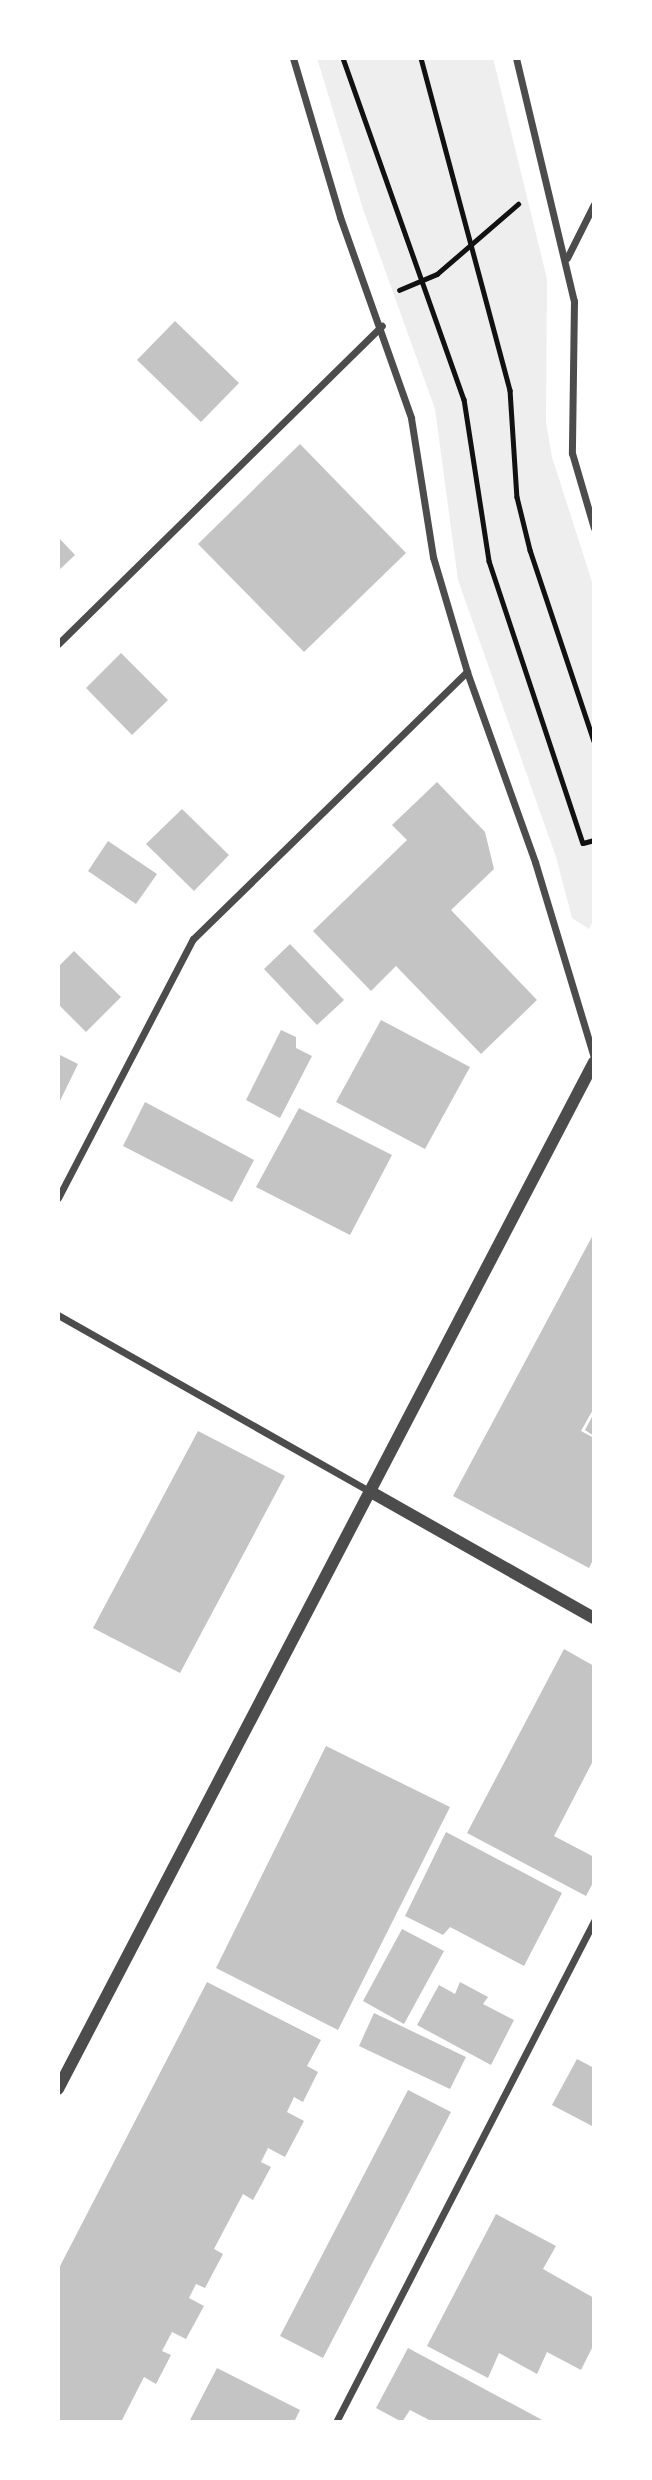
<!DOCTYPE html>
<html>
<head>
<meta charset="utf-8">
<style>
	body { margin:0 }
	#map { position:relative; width:652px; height:2480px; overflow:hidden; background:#fff; font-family:Cabin,sans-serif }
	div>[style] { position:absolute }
	.green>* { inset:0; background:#eee }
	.building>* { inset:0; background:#c4c4c4 }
	.path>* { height:4.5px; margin:-2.25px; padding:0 2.25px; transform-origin:2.25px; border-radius:2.25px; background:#111 }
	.minor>* { height:7px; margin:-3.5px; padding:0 3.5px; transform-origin:3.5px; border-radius:3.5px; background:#4c4c4c }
	.tertiary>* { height:12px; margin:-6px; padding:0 6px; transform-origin:6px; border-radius:6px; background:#4c4c4c }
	span { translate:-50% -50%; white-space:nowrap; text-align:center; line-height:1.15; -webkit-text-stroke:7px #fff; paint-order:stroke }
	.frame { position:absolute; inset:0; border:60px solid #fff; pointer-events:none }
</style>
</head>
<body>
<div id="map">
	<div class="green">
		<div style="clip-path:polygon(317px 58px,493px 58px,547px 279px,546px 423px,552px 457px,594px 588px,594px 919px,589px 929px,572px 918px,556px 857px,458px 580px,435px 409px,363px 209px)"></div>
	</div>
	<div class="building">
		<div style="clip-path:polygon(175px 321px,239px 383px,201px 422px,137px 360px)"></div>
		<div style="clip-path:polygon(300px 444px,406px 553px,304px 652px,198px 544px)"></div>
		<div style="clip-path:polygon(58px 537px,75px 555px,58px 571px)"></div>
		<div style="clip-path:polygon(121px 653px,168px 700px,132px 735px,86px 688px)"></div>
		<div style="clip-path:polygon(437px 782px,485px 832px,494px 869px,451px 910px,537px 1000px,481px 1054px,396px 966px,371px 991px,313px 931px,407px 840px,392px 825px)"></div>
		<div style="clip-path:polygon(182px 809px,229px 855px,194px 891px,146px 844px)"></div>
		<div style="clip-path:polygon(108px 841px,157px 874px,136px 904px,88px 871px)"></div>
		<div style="clip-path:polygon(290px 944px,344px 1000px,317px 1025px,264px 969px)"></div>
		<div style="clip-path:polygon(74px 951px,121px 997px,86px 1032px,58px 1004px,58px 967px)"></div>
		<div style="clip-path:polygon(381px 1020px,470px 1067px,425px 1149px,336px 1102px)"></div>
		<div style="clip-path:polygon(281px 1030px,296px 1037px,296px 1048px,312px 1056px,280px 1118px,246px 1100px)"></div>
		<div style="clip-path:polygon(58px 1054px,78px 1064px,58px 1105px)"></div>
		<div style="clip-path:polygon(145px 1102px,254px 1160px,232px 1202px,123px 1146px)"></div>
		<div style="clip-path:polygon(299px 1108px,392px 1155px,350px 1235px,256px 1187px)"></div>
		<div style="clip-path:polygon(594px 1233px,594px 1408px,581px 1431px,594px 1438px,594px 1558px,589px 1568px,453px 1496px)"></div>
		<div style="clip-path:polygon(594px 1413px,594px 1436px,585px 1430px)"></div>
		<div style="clip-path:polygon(198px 1431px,285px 1476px,180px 1673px,93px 1628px)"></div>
		<div style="clip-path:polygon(564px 1649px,594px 1666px,594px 1759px,554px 1836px,594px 1857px,594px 1881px,586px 1896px,467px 1833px)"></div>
		<div style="clip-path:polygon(326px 1746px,450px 1807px,338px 2030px,216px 1968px)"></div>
		<div style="clip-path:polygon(446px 1832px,562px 1893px,524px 1966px,450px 1927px,443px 1935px,405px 1916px)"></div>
		<div style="clip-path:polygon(402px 1929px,444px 1951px,404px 2024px,363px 2001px)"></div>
		<div style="clip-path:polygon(207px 1982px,321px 2040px,307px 2066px,318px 2072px,303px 2102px,294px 2097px,287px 2112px,304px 2121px,285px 2157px,268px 2148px,261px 2162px,271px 2167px,253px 2200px,243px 2194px,214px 2249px,223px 2254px,205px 2288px,196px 2284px,189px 2298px,204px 2306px,186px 2339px,172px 2332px,162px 2351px,171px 2355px,156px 2384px,144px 2377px,121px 2422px,58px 2422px,58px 2270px)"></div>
		<div style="clip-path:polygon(460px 1982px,488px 1997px,483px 2004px,514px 2020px,491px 2065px,417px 2025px,439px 1985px,455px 1994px)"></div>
		<div style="clip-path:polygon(374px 2013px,466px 2057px,450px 2089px,359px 2046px)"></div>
		<div style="clip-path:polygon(577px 2059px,594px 2068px,594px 2127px,552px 2105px)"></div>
		<div style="clip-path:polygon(408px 2090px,451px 2112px,323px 2358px,280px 2336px)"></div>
		<div style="clip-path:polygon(496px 2214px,556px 2246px,543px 2269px,594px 2298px,594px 2344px,581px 2370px,547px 2352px,537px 2374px,499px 2353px,488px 2378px,427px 2346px)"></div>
		<div style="clip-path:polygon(408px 2348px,546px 2422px,433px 2422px,410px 2410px,402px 2422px,376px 2408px)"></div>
		<div style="clip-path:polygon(217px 2368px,300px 2410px,294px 2422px,189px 2422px)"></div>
	</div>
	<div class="path">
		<div style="left:343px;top:58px;width:362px;rotate:70.5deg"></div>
		<div style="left:464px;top:399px;width:164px;rotate:81.2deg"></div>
		<div style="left:489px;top:561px;width:297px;rotate:71.6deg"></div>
		<div style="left:583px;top:843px;width:11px;rotate:-15deg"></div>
		<div style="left:421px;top:58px;width:344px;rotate:75deg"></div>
		<div style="left:510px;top:390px;width:107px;rotate:86.3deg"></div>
		<div style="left:517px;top:497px;width:55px;rotate:76.2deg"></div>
		<div style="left:530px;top:550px;width:201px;rotate:71.5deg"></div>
		<div style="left:399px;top:290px;width:41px;rotate:-22.8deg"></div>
		<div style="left:437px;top:274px;width:107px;rotate:-40.8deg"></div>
	</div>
	<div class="minor">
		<div style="left:293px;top:58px;width:166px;rotate:73.5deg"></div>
		<div style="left:340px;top:217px;width:213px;rotate:70.5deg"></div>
		<div style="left:411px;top:418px;width:141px;rotate:81deg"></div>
		<div style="left:433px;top:557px;width:120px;rotate:73.5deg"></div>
		<div style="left:467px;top:672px;width:202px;rotate:70.3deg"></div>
		<div style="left:535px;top:862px;width:205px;rotate:73.2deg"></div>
		<div style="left:516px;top:58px;width:250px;rotate:76.6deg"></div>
		<div style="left:574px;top:301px;width:152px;rotate:90.8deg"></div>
		<div style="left:572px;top:453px;width:78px;rotate:73.7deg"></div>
		<div style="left:567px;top:258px;width:60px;rotate:-63.4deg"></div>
		<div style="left:58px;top:644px;width:454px;rotate:-44.5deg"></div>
		<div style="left:58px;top:1198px;width:292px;rotate:-62.5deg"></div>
		<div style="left:193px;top:939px;width:383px;rotate:-44.3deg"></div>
		<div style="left:58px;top:1315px;width:360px;rotate:29.5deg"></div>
		<div style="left:336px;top:2422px;width:564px;rotate:-62.75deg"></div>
	</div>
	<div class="tertiary">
		<div style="left:371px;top:1492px;width:256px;rotate:29.5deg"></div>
		<div style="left:58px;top:2089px;width:1158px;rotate:-62.44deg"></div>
	</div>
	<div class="frame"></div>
</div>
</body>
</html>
